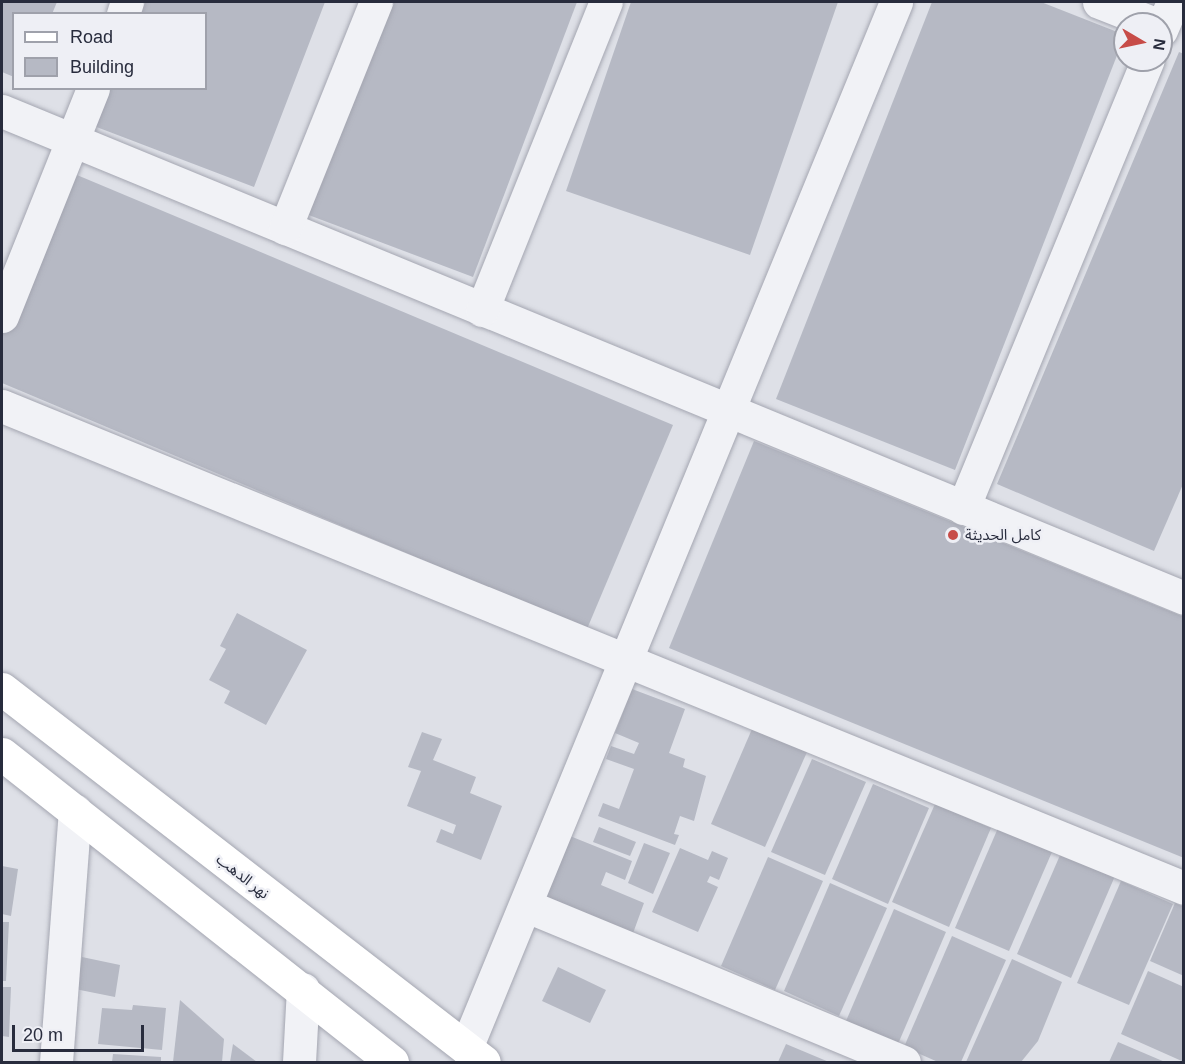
<!DOCTYPE html>
<html>
<head>
<meta charset="utf-8">
<style>
	body { margin:0 }
	#map { position:relative; width:1185px; height:1064px; overflow:hidden; background:#dee0e7; font-family:Helvetica,"Noto Sans Arabic",sans-serif }
	div>[style] { position:absolute }
	.building>* { inset:0; background:#b6b9c4 }
	.roads { filter:drop-shadow(0 0 2px #a4a6b1) drop-shadow(0 0 2px #a4a6b1) }
	.street>* { height:33px; margin:-16.5px; padding:0 16.5px; transform-origin:16.5px; border-radius:16.5px; background:#f1f2f6 }
	.secondary>* { height:33px; margin:-16.5px; padding:0 16.5px; transform-origin:16.5px; border-radius:16.5px; background:#fff }
	.dots>* { width:16px; height:16px; translate:-50% -50%; box-sizing:border-box; border:3px solid #eeeff5; border-radius:50% }
	span { translate:-50% -50%; white-space:nowrap; text-align:center; line-height:1.15; -webkit-text-stroke:5px #eeeff5; paint-order:stroke }
	.poi-label { font-size:15px; color:#282c3d }
	.left { translate:0 -50%; text-align:left }
	.street-label { font-size:15px; color:#282c3d }
	.frame { position:absolute; inset:0; border:3px solid #282c3d; pointer-events:none }
	.legend { position:absolute; left:12px; top:12px; width:195px; height:78px; box-sizing:border-box; background:#eeeff5; border:2px solid #9fa1ab; margin:0; padding:8px 10px; list-style:none; font-size:18px; color:#282c3d }
	.legend li { display:flex; align-items:center; gap:12px; height:30px }
	.legend b { width:30px; border:2px solid #9fa1ab }
	.north { position:absolute; left:1113px; top:12px; width:60px; height:60px; box-sizing:border-box; background:#eeeff5; border:2px solid #9fa1ab; border-radius:50%; rotate:99deg; font-size:16px; font-weight:700; line-height:24px; text-align:center; color:#282c3d }
	.north::after { content:''; display:block; margin:auto; width:21px; height:27px; background:#c74c48; clip-path:polygon(50% 0,100% 100%,50% 72%,0 100%) }
	.scale { position:absolute; left:12px; top:1025px; width:132px; height:27px; box-sizing:border-box; border:3px solid #282c3d; border-top:0; padding-left:8px; font-size:18px; line-height:21px; white-space:nowrap; color:#282c3d; -webkit-text-stroke:4px #eeeff5; paint-order:stroke }
</style>
</head>
<body>
<div id="map">
	<div class="building">
		<div style="clip-path:polygon(2px 2px,57px 2px,52px 14px,14px 14px,14px 77px,2px 72px)"></div>
		<div style="clip-path:polygon(133px 2px,325px 2px,254px 187px,86px 123px,99px 88px,206px 88px,206px 14px,128px 14px)"></div>
		<div style="clip-path:polygon(387px 2px,577px 2px,473px 277px,306px 214px)"></div>
		<div style="clip-path:polygon(631px 2px,838px 2px,750px 255px,566px 191px)"></div>
		<div style="clip-path:polygon(932px 2px,1041px 2px,1125px 35px,955px 470px,776px 399px)"></div>
		<div style="clip-path:polygon(1179px 52px,1184px 54px,1184px 482px,1154px 551px,997px 484px)"></div>
		<div style="clip-path:polygon(65px 170px,673px 425px,587px 629px,2px 383px,2px 321px)"></div>
		<div style="clip-path:polygon(754px 441px,1184px 617px,1184px 858px,669px 648px)"></div>
		<div style="clip-path:polygon(237px 613px,307px 650px,266px 725px,224px 703px,230px 691px,209px 680px,226px 649px,220px 646px)"></div>
		<div style="clip-path:polygon(632px 689px,685px 709px,669px 753px,685px 759px,683px 767px,706px 776px,694px 821px,680px 816px,674px 834px,679px 835px,675px 845px,598px 816px,603px 803px,619px 809px,634px 769px,606px 759px,611px 746px,634px 754px,639px 743px,615px 733px)"></div>
		<div style="clip-path:polygon(752px 729px,807px 752px,765px 847px,711px 824px)"></div>
		<div style="clip-path:polygon(422px 732px,442px 739px,433px 760px,476px 777px,470px 793px,502px 806px,481px 860px,436px 842px,441px 829px,453px 834px,456px 825px,407px 806px,421px 771px,408px 767px)"></div>
		<div style="clip-path:polygon(812px 759px,866px 782px,825px 875px,771px 852px)"></div>
		<div style="clip-path:polygon(873px 784px,929px 808px,888px 904px,832px 879px)"></div>
		<div style="clip-path:polygon(935px 804px,991px 828px,949px 927px,892px 902px)"></div>
		<div style="clip-path:polygon(599px 827px,636px 842px,630px 856px,593px 842px)"></div>
		<div style="clip-path:polygon(998px 828px,1052px 852px,1009px 951px,955px 928px)"></div>
		<div style="clip-path:polygon(570px 836px,632px 861px,625px 880px,606px 872px,601px 885px,644px 903px,632px 936px,544px 901px)"></div>
		<div style="clip-path:polygon(644px 843px,670px 853px,653px 894px,628px 883px)"></div>
		<div style="clip-path:polygon(680px 848px,708px 860px,712px 851px,728px 858px,719px 880px,710px 876px,707px 882px,718px 887px,698px 932px,652px 912px)"></div>
		<div style="clip-path:polygon(1061px 853px,1115px 876px,1071px 978px,1017px 954px)"></div>
		<div style="clip-path:polygon(768px 857px,823px 881px,775px 990px,721px 966px)"></div>
		<div style="clip-path:polygon(2px 866px,18px 869px,11px 916px,2px 914px)"></div>
		<div style="clip-path:polygon(1121px 881px,1173px 904px,1129px 1005px,1077px 983px)"></div>
		<div style="clip-path:polygon(830px 883px,887px 908px,839px 1016px,784px 991px)"></div>
		<div style="clip-path:polygon(1175px 903px,1184px 907px,1184px 976px,1150px 961px)"></div>
		<div style="clip-path:polygon(894px 909px,946px 932px,898px 1044px,846px 1021px)"></div>
		<div style="clip-path:polygon(2px 922px,9px 922px,6px 981px,2px 981px)"></div>
		<div style="clip-path:polygon(952px 936px,1006px 960px,961px 1062px,938px 1062px,904px 1047px)"></div>
		<div style="clip-path:polygon(82px 957px,120px 965px,115px 997px,75px 989px)"></div>
		<div style="clip-path:polygon(1012px 959px,1062px 982px,1038px 1041px,1021px 1062px,966px 1062px)"></div>
		<div style="clip-path:polygon(558px 967px,606px 990px,590px 1023px,542px 1001px)"></div>
		<div style="clip-path:polygon(1148px 971px,1184px 987px,1184px 1062px,1121px 1034px)"></div>
		<div style="clip-path:polygon(2px 987px,11px 987px,9px 1037px,2px 1036px)"></div>
		<div style="clip-path:polygon(180px 1000px,224px 1039px,222px 1062px,173px 1062px)"></div>
		<div style="clip-path:polygon(133px 1005px,166px 1008px,162px 1050px,98px 1044px,102px 1008px,132px 1010px)"></div>
		<div style="clip-path:polygon(1118px 1042px,1165px 1062px,1109px 1062px)"></div>
		<div style="clip-path:polygon(233px 1044px,257px 1062px,230px 1062px)"></div>
		<div style="clip-path:polygon(786px 1044px,829px 1062px,778px 1062px)"></div>
		<div style="clip-path:polygon(113px 1054px,161px 1057px,161px 1062px,112px 1062px)"></div>
	</div>
	<div class="roads">
		<div class="street">
			<div style="left:1099px;top:2px;width:60px;rotate:21.4deg"></div>
			<div style="left:123px;top:14px;width:13px;rotate:-72deg"></div>
			<div style="left:1161px;top:30px;width:30px;rotate:-67deg"></div>
			<div style="left:2px;top:111px;width:1278px;rotate:22.39deg"></div>
			<div style="left:285px;top:228px;width:244px;rotate:-68.1deg"></div>
			<div style="left:482px;top:310px;width:332px;rotate:-68.1deg"></div>
			<div style="left:2px;top:316px;width:245px;rotate:-68.2deg"></div>
			<div style="left:2px;top:406px;width:1276px;rotate:22.18deg"></div>
			<div style="left:963px;top:508px;width:485px;rotate:-67.6deg"></div>
			<div style="left:527px;top:906px;width:408px;rotate:22.5deg"></div>
			<div style="left:466px;top:1048px;width:1131px;rotate:-67.65deg"></div>
			<div style="left:56px;top:1062px;width:252px;rotate:-85.7deg"></div>
			<div style="left:299px;top:1062px;width:73px;rotate:-86.9deg"></div>
		</div>
		<div class="secondary">
			<div style="left:2px;top:689px;width:609px;rotate:37.73deg"></div>
			<div style="left:2px;top:754px;width:497px;rotate:38.3deg"></div>
		</div>
	</div>
	<div class="dots">
		<div style="left:953px;top:535px;background:#c74c48"></div>
	</div>
	<div class="poi-label">
		<span class="left" style="left:965px;top:535px">كامل الحديثة</span>
	</div>
	<div class="street-label">
		<span style="left:243px;top:876px;rotate:38deg">نهر الدهب</span>
	</div>
	<div class="frame"></div>
	<ul class="legend">
	<li><b style="height:8px;background:#fff"></b>Road</li>
	<li><b style="height:16px;background:#b6b9c4"></b>Building</li>
	</ul>
	<div class="north">N</div>
	<div class="scale">20 m</div>
</div>
</body>
</html>
